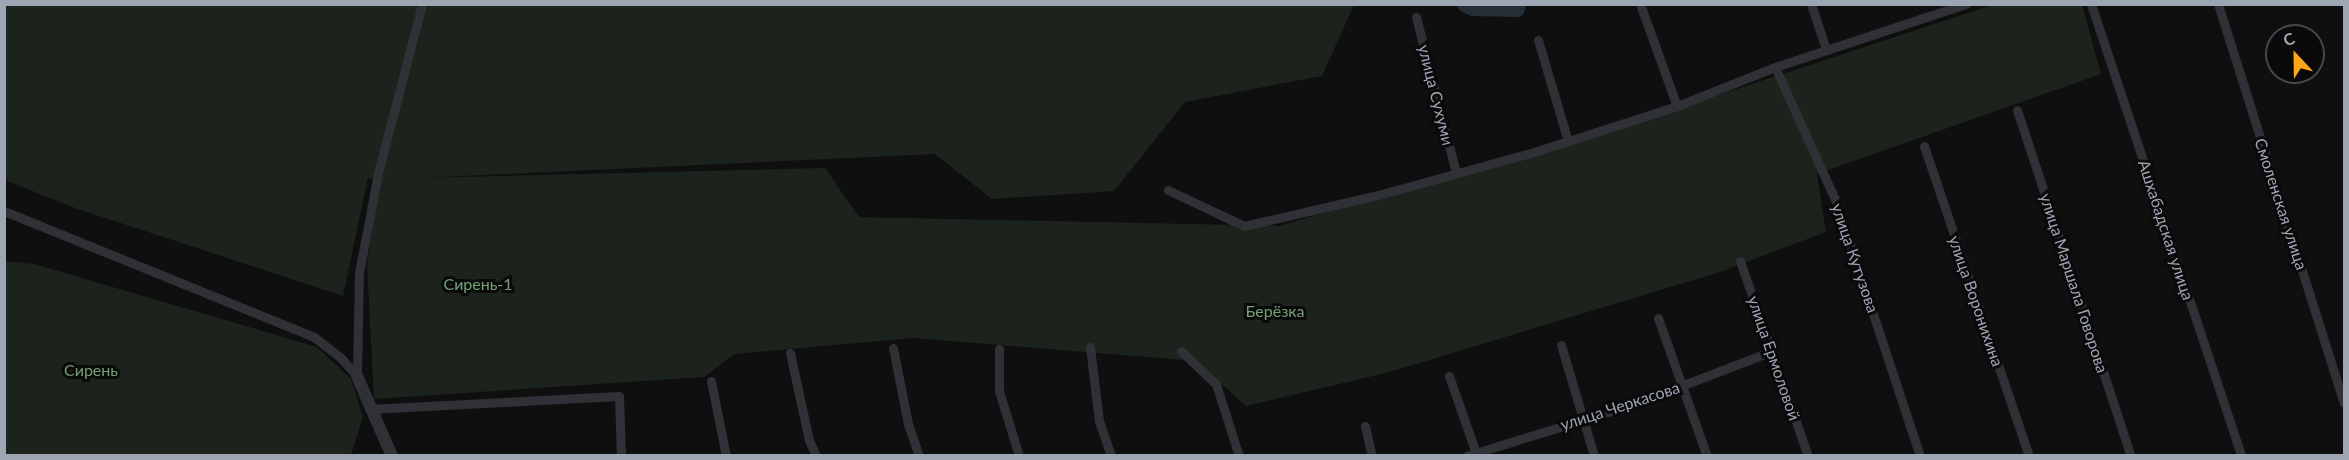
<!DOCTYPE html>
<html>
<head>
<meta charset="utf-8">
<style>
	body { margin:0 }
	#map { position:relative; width:2349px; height:460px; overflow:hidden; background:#0f0f10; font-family:Lato,sans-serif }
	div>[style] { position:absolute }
	.green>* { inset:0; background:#1b231c }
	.river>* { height:16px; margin:-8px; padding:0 8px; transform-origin:8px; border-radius:8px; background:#252e35 }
	.minor>* { height:9px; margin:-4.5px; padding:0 4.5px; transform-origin:4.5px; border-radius:4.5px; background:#2f3136 }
	.tertiary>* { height:12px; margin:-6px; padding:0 6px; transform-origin:6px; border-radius:6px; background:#2f3136 }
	span { translate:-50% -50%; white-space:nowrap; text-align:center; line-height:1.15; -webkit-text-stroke:6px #0a0a0b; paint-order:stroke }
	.street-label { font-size:16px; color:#9ea5b3 }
	.park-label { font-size:16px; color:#73a074 }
	.frame { position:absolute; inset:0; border:6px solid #9ea5b3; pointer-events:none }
	.north { position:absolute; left:2265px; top:24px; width:60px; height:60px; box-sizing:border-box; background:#0a0a0b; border:2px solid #45484e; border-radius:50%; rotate:338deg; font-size:16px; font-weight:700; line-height:24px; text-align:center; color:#9ea5b3 }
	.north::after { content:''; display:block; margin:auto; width:21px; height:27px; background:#ffa718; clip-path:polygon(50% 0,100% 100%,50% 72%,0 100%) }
</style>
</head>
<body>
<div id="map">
	<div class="green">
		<div style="clip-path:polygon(4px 5px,1354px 5px,1322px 76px,1185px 102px,1114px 191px,992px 199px,935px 154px,421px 178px,825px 168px,859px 217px,1279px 226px,1643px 120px,1992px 5px,2082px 5px,2101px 74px,1817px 174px,1826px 232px,1720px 272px,1386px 373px,1246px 406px,1196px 361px,913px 338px,734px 354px,704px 377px,374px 399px,367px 265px,379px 180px,368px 178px,343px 296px,75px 208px,5px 180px)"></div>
		<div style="clip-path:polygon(5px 261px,34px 264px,317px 347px,351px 379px,363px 417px,351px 455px,5px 455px)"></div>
	</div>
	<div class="river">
		<div style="left:1465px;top:4px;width:9px;rotate:27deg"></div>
		<div style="left:1473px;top:8px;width:44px;rotate:1.3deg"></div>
		<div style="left:1517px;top:9px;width:5px;rotate:-79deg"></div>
	</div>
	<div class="minor">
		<div style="left:1640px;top:4px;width:109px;rotate:70.1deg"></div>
		<div style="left:1811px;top:4px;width:47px;rotate:71.6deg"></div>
		<div style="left:2091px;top:4px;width:476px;rotate:71.6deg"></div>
		<div style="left:2218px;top:4px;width:418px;rotate:72.5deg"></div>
		<div style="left:1416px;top:17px;width:161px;rotate:75.6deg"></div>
		<div style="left:1538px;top:40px;width:105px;rotate:73.5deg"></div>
		<div style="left:1775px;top:67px;width:145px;rotate:65.6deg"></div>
		<div style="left:1835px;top:199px;width:271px;rotate:71.7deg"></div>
		<div style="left:2017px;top:110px;width:364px;rotate:71.8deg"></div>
		<div style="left:1924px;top:146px;width:327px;rotate:71.3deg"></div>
		<div style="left:1168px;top:190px;width:84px;rotate:25.3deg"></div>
		<div style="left:1244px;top:226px;width:138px;rotate:-13deg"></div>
		<div style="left:1378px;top:195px;width:162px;rotate:-15.4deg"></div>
		<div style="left:1534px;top:152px;width:150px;rotate:-17.8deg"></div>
		<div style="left:1677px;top:106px;width:105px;rotate:-21.7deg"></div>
		<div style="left:1775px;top:67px;width:201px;rotate:-18.3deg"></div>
		<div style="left:4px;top:211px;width:335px;rotate:22.1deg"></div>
		<div style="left:314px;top:337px;width:36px;rotate:38deg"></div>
		<div style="left:342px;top:359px;width:23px;rotate:49deg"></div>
		<div style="left:1740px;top:261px;width:207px;rotate:70.8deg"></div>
		<div style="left:1658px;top:318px;width:146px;rotate:70.5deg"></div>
		<div style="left:1561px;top:345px;width:116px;rotate:73.4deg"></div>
		<div style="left:1090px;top:347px;width:75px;rotate:83.1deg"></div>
		<div style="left:1099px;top:421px;width:37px;rotate:71deg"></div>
		<div style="left:893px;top:348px;width:77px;rotate:78.8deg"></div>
		<div style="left:908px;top:424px;width:34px;rotate:71deg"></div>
		<div style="left:999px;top:349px;width:42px;rotate:90deg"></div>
		<div style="left:999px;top:391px;width:68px;rotate:72.9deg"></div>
		<div style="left:1181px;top:351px;width:48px;rotate:43.3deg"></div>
		<div style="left:1216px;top:384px;width:76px;rotate:72.3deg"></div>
		<div style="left:790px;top:353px;width:89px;rotate:77.7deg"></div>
		<div style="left:809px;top:440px;width:17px;rotate:66deg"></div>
		<div style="left:357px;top:376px;width:103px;rotate:-88.9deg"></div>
		<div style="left:359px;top:273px;width:102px;rotate:-79.2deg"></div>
		<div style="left:378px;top:173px;width:175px;rotate:-75.4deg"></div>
		<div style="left:1449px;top:376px;width:85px;rotate:70.7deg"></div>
		<div style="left:711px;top:381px;width:76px;rotate:78.7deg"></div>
		<div style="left:369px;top:409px;width:250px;rotate:-3deg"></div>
		<div style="left:619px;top:396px;width:60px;rotate:88.1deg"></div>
		<div style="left:1365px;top:426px;width:31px;rotate:77deg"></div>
		<div style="left:1466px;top:456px;width:176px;rotate:-17.2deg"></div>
		<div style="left:1634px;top:404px;width:148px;rotate:-21deg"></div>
	</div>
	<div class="tertiary">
		<div style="left:357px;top:376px;width:87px;rotate:66.4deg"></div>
	</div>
	<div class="street-label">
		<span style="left:1436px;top:95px;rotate:76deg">улица Сухуми</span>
		<span style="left:2281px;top:204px;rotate:72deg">Смоленская улица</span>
		<span style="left:2166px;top:230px;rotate:72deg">Ашхабадская улица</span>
		<span style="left:1855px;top:258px;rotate:71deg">улица Кутузова</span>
		<span style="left:2074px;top:283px;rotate:72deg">улица Маршала Говорова</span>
		<span style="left:1976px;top:301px;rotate:71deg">улица Воронихина</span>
		<span style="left:1774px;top:358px;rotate:71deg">улица Ермоловой</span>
		<span style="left:1620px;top:406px;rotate:-18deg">улица Черкасова</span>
	</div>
	<div class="park-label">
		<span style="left:478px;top:284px">Сирень-1</span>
		<span style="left:1275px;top:311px">Берёзка</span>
		<span style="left:91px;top:370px">Сирень</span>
	</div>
	<div class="frame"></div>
	<div class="north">С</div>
</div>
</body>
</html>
